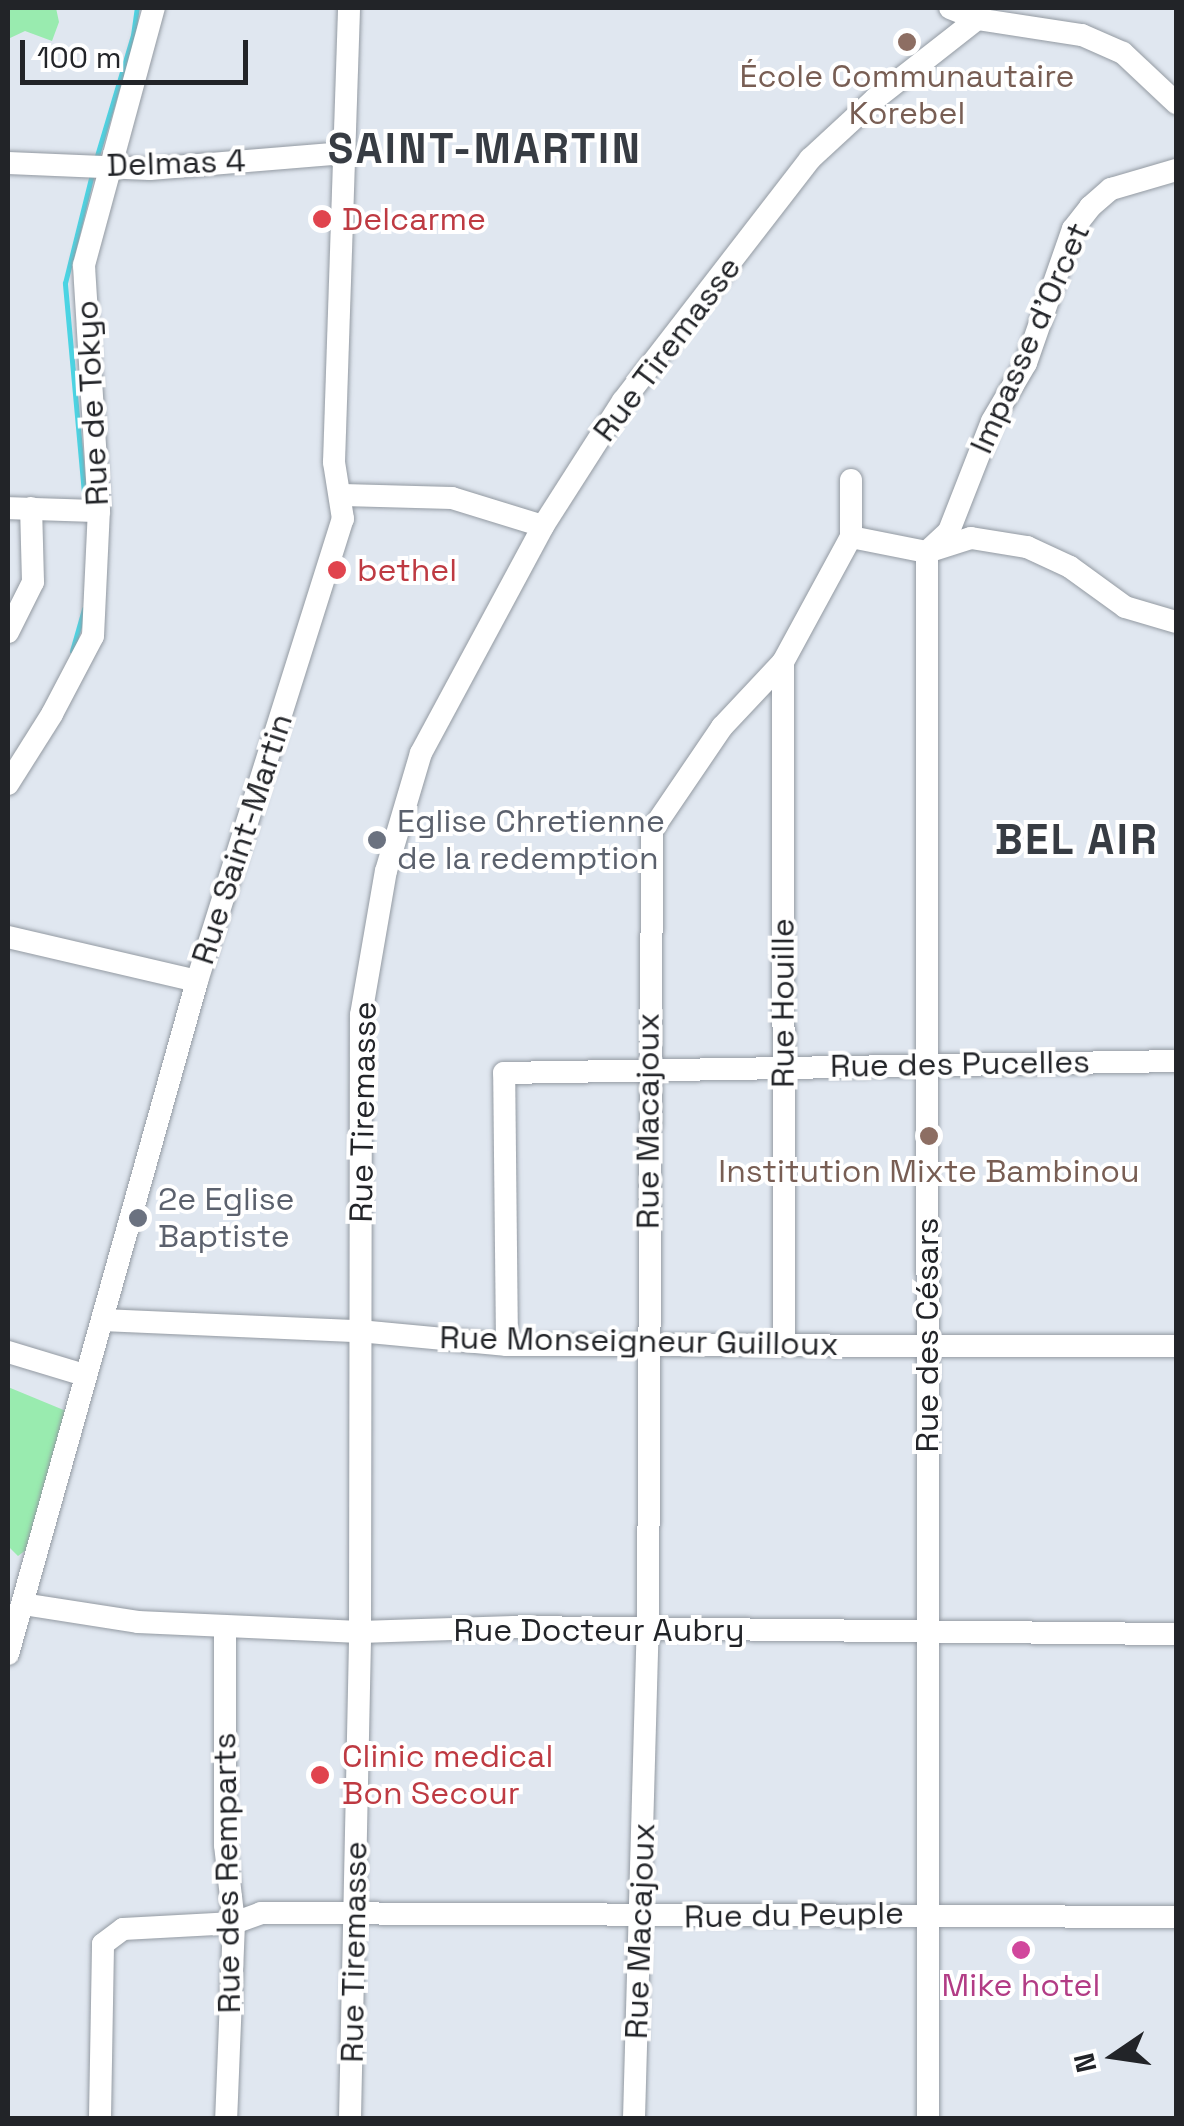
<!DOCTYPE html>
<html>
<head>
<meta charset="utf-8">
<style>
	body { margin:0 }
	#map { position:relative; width:1184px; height:2126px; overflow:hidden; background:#e0e7f0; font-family:"Space Grotesk",sans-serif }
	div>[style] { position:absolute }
	.green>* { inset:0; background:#99ebaf }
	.stream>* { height:5px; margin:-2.5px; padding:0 2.5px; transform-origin:2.5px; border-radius:2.5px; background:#4bd4e3 }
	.roads { filter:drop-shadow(0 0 2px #939aa2) drop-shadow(0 0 2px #939aa2) }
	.minor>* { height:22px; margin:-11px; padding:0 11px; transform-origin:11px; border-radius:11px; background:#fff }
	.dots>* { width:28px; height:28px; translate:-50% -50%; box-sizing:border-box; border:5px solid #fff; border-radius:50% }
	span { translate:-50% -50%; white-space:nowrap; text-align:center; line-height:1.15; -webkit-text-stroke:8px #fff; paint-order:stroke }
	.education-label { font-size:32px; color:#785e54 }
	.street-label { font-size:32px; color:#222428 }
	.health-label { font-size:32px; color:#be3a42 }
	.left { translate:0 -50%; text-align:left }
	.worship-label { font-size:32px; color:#5b616d }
	.hotel-label { font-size:32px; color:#b23c85 }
	.district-label { font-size:42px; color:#373c43; font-weight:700; letter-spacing:2.5px }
	.frame { position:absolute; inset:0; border:10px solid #222428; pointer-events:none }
	.north { position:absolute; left:1064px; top:2006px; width:100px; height:100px; -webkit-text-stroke:8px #fff; paint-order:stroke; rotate:257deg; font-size:28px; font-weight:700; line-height:40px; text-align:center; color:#222428 }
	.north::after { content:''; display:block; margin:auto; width:35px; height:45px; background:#222428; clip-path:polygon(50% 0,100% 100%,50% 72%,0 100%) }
	.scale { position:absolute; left:20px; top:40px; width:228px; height:45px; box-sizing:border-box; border:5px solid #222428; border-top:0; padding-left:12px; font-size:30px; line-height:35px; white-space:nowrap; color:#222428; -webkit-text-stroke:8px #fff; paint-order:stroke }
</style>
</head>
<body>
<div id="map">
	<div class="green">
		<div style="clip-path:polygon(8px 8px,56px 8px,59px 22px,52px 41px,25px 31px,8px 39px)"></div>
		<div style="clip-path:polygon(8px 1387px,83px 1418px,39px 1536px,30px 1534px,26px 1550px,18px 1556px,8px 1546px)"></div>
	</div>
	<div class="stream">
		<div style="left:96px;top:159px;width:129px;rotate:-73.4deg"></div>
		<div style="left:133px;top:35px;width:27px;rotate:-82deg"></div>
		<div style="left:85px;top:504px;width:222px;rotate:-95.2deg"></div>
		<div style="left:65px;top:283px;width:112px;rotate:-76.1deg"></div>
		<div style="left:72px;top:651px;width:44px;rotate:-74.1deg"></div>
	</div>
	<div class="roads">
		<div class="minor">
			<div style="left:950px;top:8px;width:29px;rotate:22deg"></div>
			<div style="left:977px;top:19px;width:106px;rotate:8.7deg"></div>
			<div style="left:1082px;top:35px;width:45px;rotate:23.7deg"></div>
			<div style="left:1123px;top:53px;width:73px;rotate:43.3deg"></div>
			<div style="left:8px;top:163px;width:142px;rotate:2.4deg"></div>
			<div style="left:150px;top:169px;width:195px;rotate:-4.7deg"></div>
			<div style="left:343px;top:495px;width:109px;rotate:1.6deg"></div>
			<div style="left:452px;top:498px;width:95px;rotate:17.1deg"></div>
			<div style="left:8px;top:508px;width:91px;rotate:1.9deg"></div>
			<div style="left:851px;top:537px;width:57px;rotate:-90deg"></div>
			<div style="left:931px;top:548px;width:25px;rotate:-43deg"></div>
			<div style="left:949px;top:531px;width:118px;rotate:-68.6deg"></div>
			<div style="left:992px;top:421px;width:67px;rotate:-59.6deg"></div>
			<div style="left:1026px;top:363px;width:142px;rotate:-70.7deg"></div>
			<div style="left:1073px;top:229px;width:28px;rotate:-52deg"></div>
			<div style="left:1090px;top:207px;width:28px;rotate:-41deg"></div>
			<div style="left:1111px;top:189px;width:68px;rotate:-16.3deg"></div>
			<div style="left:927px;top:552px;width:1566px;rotate:89.96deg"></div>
			<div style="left:8px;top:632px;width:56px;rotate:-63.4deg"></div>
			<div style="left:33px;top:582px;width:74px;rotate:-91.5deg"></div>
			<div style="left:783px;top:662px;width:683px;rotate:89.92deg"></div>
			<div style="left:8px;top:784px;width:83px;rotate:-57.8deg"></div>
			<div style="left:52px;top:714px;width:88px;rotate:-62.3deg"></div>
			<div style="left:93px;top:636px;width:125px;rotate:-87.3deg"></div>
			<div style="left:99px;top:511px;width:246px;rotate:-93.5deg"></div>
			<div style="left:84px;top:265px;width:266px;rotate:-74.8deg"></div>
			<div style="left:8px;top:937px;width:194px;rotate:13.1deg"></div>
			<div style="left:102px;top:1320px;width:257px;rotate:2.5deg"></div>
			<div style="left:359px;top:1331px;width:149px;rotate:5.4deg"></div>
			<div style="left:507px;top:1345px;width:669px;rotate:0.09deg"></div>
			<div style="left:507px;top:1345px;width:272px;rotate:-90.6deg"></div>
			<div style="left:504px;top:1073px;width:672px;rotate:-1.02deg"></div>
			<div style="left:8px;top:1352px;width:79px;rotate:16.8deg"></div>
			<div style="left:23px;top:1604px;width:116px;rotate:8.9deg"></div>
			<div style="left:138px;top:1622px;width:222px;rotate:2.6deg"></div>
			<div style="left:360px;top:1632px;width:154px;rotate:-1.9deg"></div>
			<div style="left:514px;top:1627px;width:662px;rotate:0.61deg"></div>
			<div style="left:225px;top:1627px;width:218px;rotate:90deg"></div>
			<div style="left:225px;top:1845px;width:79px;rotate:83.4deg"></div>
			<div style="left:234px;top:1923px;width:195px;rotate:92.3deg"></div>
			<div style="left:8px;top:1654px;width:699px;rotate:-74.31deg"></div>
			<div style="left:197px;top:981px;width:485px;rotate:-72.5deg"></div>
			<div style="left:343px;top:519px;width:58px;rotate:-99deg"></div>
			<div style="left:334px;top:462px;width:454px;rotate:-88.1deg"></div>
			<div style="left:100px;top:2118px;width:174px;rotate:-89deg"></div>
			<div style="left:103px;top:1944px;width:25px;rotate:-37deg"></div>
			<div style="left:123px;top:1929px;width:111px;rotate:-3.1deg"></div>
			<div style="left:234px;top:1923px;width:29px;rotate:-20deg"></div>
			<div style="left:261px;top:1913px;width:915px;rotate:0.25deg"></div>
			<div style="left:350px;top:2118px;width:486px;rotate:-88.8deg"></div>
			<div style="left:360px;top:1632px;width:617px;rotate:-89.91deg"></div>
			<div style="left:361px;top:1015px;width:146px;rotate:-80.2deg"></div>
			<div style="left:386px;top:871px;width:123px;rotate:-73.5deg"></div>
			<div style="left:421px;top:753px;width:258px;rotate:-61.7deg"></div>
			<div style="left:543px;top:526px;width:148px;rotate:-57.4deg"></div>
			<div style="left:623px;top:401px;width:306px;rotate:-52.3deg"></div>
			<div style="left:810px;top:159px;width:88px;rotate:-42.7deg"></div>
			<div style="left:875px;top:99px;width:130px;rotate:-38.1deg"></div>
			<div style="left:977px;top:19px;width:11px;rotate:-95deg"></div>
			<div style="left:634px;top:2118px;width:490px;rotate:-88.4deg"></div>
			<div style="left:648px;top:1628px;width:798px;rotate:-89.71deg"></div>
			<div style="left:652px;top:830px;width:125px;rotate:-55.8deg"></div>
			<div style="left:722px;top:727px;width:89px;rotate:-46.8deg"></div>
			<div style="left:783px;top:662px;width:142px;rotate:-61.5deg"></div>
			<div style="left:851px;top:537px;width:77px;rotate:11.2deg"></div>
			<div style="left:927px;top:552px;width:46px;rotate:-17.7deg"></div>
			<div style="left:971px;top:538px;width:57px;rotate:9.1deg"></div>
			<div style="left:1027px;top:547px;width:47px;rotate:24.9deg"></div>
			<div style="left:1070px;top:567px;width:68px;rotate:36deg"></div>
			<div style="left:1125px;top:607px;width:53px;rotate:16.4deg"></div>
		</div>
	</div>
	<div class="dots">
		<div style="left:907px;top:42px;background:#8d6e63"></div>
		<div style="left:322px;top:219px;background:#e0444e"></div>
		<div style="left:337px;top:570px;background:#e0444e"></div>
		<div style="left:377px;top:840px;background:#6b7280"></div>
		<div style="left:929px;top:1136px;background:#8d6e63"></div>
		<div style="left:138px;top:1218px;background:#6b7280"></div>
		<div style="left:320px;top:1775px;background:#e0444e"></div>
		<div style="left:1021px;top:1950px;background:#d1479c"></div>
	</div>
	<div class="education-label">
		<span style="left:907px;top:95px">École Communautaire<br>Korebel</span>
		<span style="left:929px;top:1171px">Institution Mixte Bambinou</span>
	</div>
	<div class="street-label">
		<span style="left:176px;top:163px;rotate:-2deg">Delmas 4</span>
		<span style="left:1030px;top:338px;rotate:-66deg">Impasse d'Orcet</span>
		<span style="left:667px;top:349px;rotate:-53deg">Rue Tiremasse</span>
		<span style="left:92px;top:403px;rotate:-93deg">Rue de Tokyo</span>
		<span style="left:242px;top:839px;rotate:-72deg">Rue Saint-Martin</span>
		<span style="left:783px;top:1003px;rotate:-90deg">Rue Houille</span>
		<span style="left:960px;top:1064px;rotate:-1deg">Rue des Pucelles</span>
		<span style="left:363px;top:1112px;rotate:-89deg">Rue Tiremasse</span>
		<span style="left:648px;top:1121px;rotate:-90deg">Rue Macajoux</span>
		<span style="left:927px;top:1335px;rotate:-90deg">Rue des Césars</span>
		<span style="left:639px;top:1341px;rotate:1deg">Rue Monseigneur Guilloux</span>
		<span style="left:599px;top:1630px">Rue Docteur Aubry</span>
		<span style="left:227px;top:1873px;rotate:-91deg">Rue des Remparts</span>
		<span style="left:794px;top:1915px;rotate:-1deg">Rue du Peuple</span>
		<span style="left:640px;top:1931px;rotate:-88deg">Rue Macajoux</span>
		<span style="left:354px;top:1952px;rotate:-89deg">Rue Tiremasse</span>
	</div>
	<div class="health-label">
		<span class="left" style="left:342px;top:219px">Delcarme</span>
		<span class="left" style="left:357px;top:570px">bethel</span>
		<span class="left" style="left:342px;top:1775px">Clinic medical<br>Bon Secour</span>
	</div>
	<div class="worship-label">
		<span class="left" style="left:397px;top:840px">Eglise Chretienne<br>de la redemption</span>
		<span class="left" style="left:158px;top:1218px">2e Eglise<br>Baptiste</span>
	</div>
	<div class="hotel-label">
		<span style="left:1021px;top:1985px">Mike hotel</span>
	</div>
	<div class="district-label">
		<span style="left:485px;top:149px">SAINT-MARTIN</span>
		<span style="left:1077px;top:840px">BEL AIR</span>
	</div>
	<div class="frame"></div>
	<div class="north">N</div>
	<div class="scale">100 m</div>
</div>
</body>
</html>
